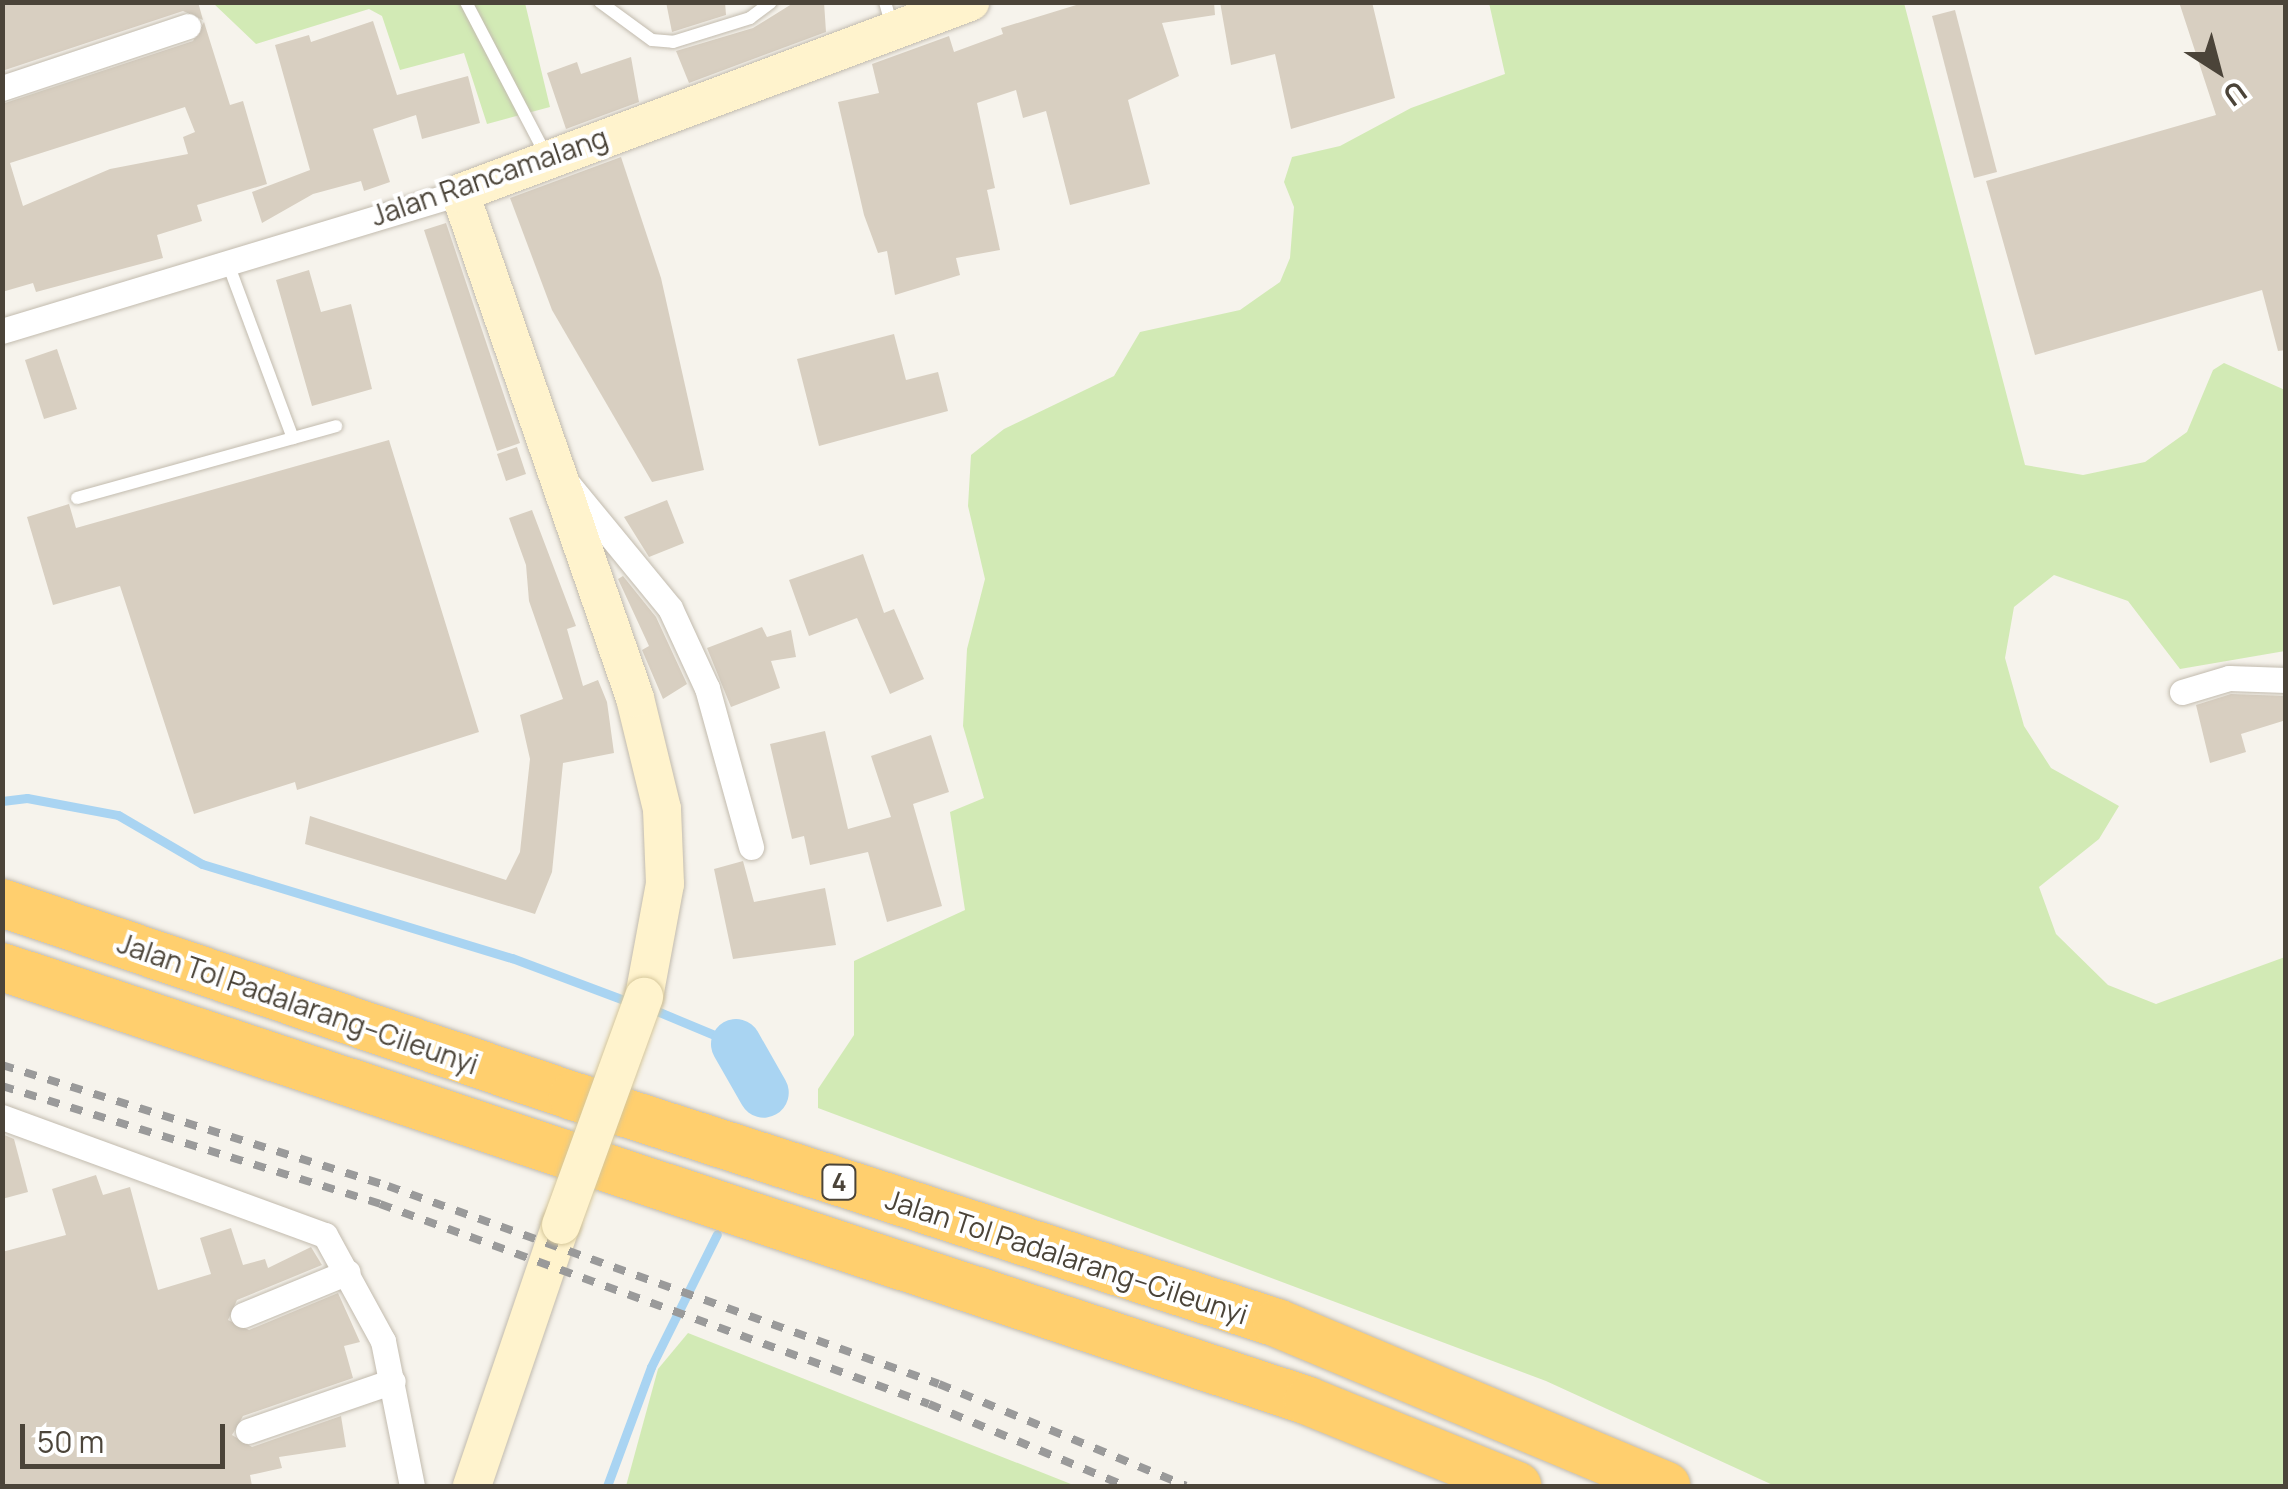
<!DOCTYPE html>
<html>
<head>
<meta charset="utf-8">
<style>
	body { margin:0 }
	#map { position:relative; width:2288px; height:1489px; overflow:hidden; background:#f6f3ec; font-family:Manrope,sans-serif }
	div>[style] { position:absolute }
	.green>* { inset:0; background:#d2eab5 }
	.stream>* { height:9px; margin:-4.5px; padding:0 4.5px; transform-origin:4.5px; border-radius:4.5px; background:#a9d4f2 }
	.river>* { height:50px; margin:-25px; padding:0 25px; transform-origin:25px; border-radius:25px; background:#a9d4f2 }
	.building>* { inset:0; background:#d8cfc1 }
	.roads { filter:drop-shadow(0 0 2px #c2bbae) drop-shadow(0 0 2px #c2bbae) }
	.lane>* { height:12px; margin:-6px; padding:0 6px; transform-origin:6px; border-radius:6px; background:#fff }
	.street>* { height:25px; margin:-12.5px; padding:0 12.5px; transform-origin:12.5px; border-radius:12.5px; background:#fff }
	.secondary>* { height:38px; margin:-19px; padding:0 19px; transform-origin:19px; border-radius:19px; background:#fff3cd }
	.highway>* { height:48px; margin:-24px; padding:0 24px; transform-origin:24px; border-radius:24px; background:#ffcf6e }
	.rail>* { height:8px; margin-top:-4px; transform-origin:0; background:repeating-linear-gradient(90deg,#9a9a9a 0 12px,transparent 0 24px) }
	.bridges { filter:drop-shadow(0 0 2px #d6c79b) drop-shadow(0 0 2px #d6c79b) }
	.secondary-bridge>* { height:38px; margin:-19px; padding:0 19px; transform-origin:19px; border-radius:19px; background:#fff3cd }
	span { translate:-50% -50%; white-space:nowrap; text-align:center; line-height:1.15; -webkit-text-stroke:8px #fff; paint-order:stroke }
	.shield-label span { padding:2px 8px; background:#fff; border:2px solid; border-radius:8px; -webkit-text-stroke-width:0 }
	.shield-label { font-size:25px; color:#4b4439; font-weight:700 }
	.street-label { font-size:28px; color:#4b4439 }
	.frame { position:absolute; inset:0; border:5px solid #4b4439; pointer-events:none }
	.north { position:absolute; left:2168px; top:20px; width:100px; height:100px; -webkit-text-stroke:8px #fff; paint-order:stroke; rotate:144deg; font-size:28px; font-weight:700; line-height:40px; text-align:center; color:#4b4439 }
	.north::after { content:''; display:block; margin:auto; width:35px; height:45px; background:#4b4439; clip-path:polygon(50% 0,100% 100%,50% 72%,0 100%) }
	.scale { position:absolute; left:20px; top:1424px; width:205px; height:45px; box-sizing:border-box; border:5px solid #4b4439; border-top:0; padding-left:12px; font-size:30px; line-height:35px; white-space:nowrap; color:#4b4439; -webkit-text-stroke:8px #fff; paint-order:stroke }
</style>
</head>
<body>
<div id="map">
	<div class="green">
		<div style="clip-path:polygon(213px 3px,525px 3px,550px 107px,487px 124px,464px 53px,400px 70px,382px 16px,369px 9px,256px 44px)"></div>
		<div style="clip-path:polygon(1489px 3px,1904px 3px,2025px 465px,2083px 475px,2145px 462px,2187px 432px,2213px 370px,2224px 363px,2285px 390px,2285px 651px,2180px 669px,2128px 601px,2054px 575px,2014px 607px,2005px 658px,2024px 726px,2051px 768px,2119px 806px,2099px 839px,2039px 887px,2056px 934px,2108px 985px,2156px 1004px,2285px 957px,2285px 1486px,1775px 1486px,1546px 1381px,818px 1108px,818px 1089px,854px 1035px,854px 961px,965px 910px,950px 812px,984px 798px,963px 726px,967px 649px,985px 579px,968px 506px,971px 455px,1004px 429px,1114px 376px,1140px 332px,1240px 310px,1280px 282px,1290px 258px,1294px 207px,1284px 182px,1292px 157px,1340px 146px,1411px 108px,1505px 74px)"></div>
		<div style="clip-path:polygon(688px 1333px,1076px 1486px,626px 1486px,658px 1369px)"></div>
	</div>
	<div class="stream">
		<div style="left:2px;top:801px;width:25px;rotate:-7deg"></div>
		<div style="left:27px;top:798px;width:93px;rotate:10.6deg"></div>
		<div style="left:118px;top:815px;width:97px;rotate:30.3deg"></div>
		<div style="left:202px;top:864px;width:324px;rotate:16.9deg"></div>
		<div style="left:512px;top:958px;width:128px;rotate:20.6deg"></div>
		<div style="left:652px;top:1009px;width:91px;rotate:22.6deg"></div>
		<div style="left:607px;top:1486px;width:127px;rotate:-69.7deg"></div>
		<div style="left:651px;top:1367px;width:148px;rotate:-63.6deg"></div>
	</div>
	<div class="river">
		<div style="left:736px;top:1044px;width:56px;rotate:60.3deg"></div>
	</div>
	<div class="building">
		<div style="clip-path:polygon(2px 2px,198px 2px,203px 20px,183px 11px,2px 71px)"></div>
		<div style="clip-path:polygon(666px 2px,725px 2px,726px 15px,672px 32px)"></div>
		<div style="clip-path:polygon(795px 2px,824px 2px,826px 32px,689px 83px,676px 51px,753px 28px)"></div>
		<div style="clip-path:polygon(1086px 2px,1214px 2px,1215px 15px,1162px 23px,1179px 76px,1128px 100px,1150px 184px,1070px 205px,1046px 111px,1023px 118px,1016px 90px,977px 103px,995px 188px,987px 190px,1000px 250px,956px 258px,960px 275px,895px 295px,887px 251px,878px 253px,864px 215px,838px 102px,879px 93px,872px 64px,949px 36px,954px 52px,1003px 34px,1001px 28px)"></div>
		<div style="clip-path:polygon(1220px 2px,1372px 2px,1395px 98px,1291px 129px,1275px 54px,1231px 65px)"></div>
		<div style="clip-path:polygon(2179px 2px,2286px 2px,2286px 350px,2278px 351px,2262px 290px,2035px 355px,1986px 181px,2216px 115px)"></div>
		<div style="clip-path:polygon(1955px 10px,1997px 172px,1974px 178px,1932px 16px)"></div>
		<div style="clip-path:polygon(373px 21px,397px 95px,468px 76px,480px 123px,422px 139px,416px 115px,373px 129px,390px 182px,364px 191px,361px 181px,313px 194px,262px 223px,252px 192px,310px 170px,275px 45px,309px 35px,311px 42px)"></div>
		<div style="clip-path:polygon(evenodd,204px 22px,230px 105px,243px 101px,267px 184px,197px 205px,202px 221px,157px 235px,163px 258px,36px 292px,33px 283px,2px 292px,2px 104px,193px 41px,204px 22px,185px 107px,195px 132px,183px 137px,188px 154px,110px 169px,23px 206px,10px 163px,185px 107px)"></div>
		<div style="clip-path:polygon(631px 57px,639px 102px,566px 129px,547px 73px,577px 62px,581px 74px)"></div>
		<div style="clip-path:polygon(621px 157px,661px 278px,704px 470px,652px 482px,552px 310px,510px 198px)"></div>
		<div style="clip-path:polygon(446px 223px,520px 443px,497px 451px,424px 230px)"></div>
		<div style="clip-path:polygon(309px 270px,321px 312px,351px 304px,372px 389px,312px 406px,276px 280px)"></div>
		<div style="clip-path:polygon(894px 334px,906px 380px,938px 372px,948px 411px,819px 446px,797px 359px)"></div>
		<div style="clip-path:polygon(57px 349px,77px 409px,44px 419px,25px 360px)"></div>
		<div style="clip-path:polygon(389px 440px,479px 732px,297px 790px,295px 782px,194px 814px,120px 586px,53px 605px,27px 517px,69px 504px,76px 528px)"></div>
		<div style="clip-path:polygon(517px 447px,526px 474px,506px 481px,497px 454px)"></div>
		<div style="clip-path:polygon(667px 500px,684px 543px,649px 557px,624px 517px)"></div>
		<div style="clip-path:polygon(532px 510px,576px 626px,567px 629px,583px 686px,598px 680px,607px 702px,614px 753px,563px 763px,552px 872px,535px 914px,305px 844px,310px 816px,506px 880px,520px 852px,530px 759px,520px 715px,563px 699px,529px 601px,526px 565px,509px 518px)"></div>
		<div style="clip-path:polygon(863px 554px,884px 613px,894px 609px,924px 679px,890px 694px,857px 618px,809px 636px,789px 580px)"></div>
		<div style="clip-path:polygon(623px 576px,656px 617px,687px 684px,663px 699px,642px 650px,649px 646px,618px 579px)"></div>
		<div style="clip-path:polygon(762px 627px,767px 637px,791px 630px,796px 657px,771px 661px,780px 688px,731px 707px,707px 648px)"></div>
		<div style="clip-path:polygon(2231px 694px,2286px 696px,2286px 720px,2241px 734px,2246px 752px,2210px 763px,2196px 705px)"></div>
		<div style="clip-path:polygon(825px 731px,848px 829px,891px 817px,871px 756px,931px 735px,949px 792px,913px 804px,942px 906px,887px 922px,868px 852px,810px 865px,804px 836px,792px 839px,770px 744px)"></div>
		<div style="clip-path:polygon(743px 861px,754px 902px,825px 888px,836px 945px,733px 959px,714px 869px)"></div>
		<div style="clip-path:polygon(2px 1134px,14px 1139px,28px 1192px,2px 1199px)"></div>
		<div style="clip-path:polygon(96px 1175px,103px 1195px,130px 1187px,158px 1290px,211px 1274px,200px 1238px,231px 1228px,243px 1265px,265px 1259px,268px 1268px,311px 1247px,322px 1265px,237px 1300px,228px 1320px,249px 1330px,338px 1293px,360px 1342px,344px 1346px,353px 1378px,243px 1416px,232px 1435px,252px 1447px,341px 1416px,346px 1447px,279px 1457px,282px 1468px,250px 1475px,252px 1486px,2px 1486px,2px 1252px,66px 1235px,52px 1189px)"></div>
	</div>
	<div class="roads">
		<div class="lane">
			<div style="left:466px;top:2px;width:175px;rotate:62.4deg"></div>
			<div style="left:600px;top:2px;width:64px;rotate:36.2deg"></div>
			<div style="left:652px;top:40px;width:21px;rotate:5deg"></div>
			<div style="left:673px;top:42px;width:81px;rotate:-17.3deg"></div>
			<div style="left:750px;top:18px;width:26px;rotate:-37deg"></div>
			<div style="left:885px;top:2px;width:26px;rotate:74deg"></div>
			<div style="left:227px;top:261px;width:189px;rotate:69.6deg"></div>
			<div style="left:77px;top:498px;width:269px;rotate:-15.5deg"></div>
		</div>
		<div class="street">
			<div style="left:2px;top:88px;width:196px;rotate:-18.4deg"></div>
			<div style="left:2px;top:331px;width:478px;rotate:-16.8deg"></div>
			<div style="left:564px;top:479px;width:167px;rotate:50.6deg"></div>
			<div style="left:670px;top:608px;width:88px;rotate:65.2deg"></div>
			<div style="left:707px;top:688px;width:165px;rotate:74.5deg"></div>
			<div style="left:2182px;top:692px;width:49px;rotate:-16.6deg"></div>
			<div style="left:2229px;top:678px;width:57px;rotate:2deg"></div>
			<div style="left:2px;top:1117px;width:344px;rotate:20.1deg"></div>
			<div style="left:325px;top:1235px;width:121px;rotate:61.3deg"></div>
			<div style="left:383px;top:1341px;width:148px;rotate:78.7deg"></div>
			<div style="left:243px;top:1315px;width:113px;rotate:-22.3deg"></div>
			<div style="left:248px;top:1431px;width:153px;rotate:-19deg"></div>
		</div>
		<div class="secondary">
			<div style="left:644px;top:997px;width:115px;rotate:-79.5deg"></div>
			<div style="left:665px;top:884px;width:75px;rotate:-92.3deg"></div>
			<div style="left:662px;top:809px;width:114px;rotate:-103.7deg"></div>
			<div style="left:635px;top:698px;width:534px;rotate:-109.11deg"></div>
			<div style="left:460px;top:193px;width:545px;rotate:-20.53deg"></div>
			<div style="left:472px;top:1486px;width:276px;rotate:-71.2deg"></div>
		</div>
		<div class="highway">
			<div style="left:2px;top:903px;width:603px;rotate:18.68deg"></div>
			<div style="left:573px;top:1096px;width:740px;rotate:17.87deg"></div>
			<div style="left:1277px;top:1323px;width:422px;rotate:22.7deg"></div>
			<div style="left:2px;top:967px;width:1376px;rotate:18.38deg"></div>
			<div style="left:1308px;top:1401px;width:226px;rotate:22.1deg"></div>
		</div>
	</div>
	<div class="rail">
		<div style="left:2px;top:1065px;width:405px;rotate:17.4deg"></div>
		<div style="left:388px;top:1186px;width:585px;rotate:19.77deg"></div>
		<div style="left:939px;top:1384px;width:267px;rotate:22.4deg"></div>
		<div style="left:2px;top:1086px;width:396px;rotate:17.3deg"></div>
		<div style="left:380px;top:1204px;width:584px;rotate:20.02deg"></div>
		<div style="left:929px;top:1404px;width:212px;rotate:22.7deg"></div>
	</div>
	<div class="bridges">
		<div class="secondary-bridge">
			<div style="left:561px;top:1225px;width:243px;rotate:-70deg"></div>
		</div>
	</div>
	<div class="shield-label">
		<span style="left:839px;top:1182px">4</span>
	</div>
	<div class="street-label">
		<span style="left:489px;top:176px;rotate:-19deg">Jalan Rancamalang</span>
		<span style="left:298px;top:1003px;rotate:19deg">Jalan Tol Padalarang–Cileunyi</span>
		<span style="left:1067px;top:1256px;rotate:18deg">Jalan Tol Padalarang–Cileunyi</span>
	</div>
	<div class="frame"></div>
	<div class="north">U</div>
	<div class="scale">50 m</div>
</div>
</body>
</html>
